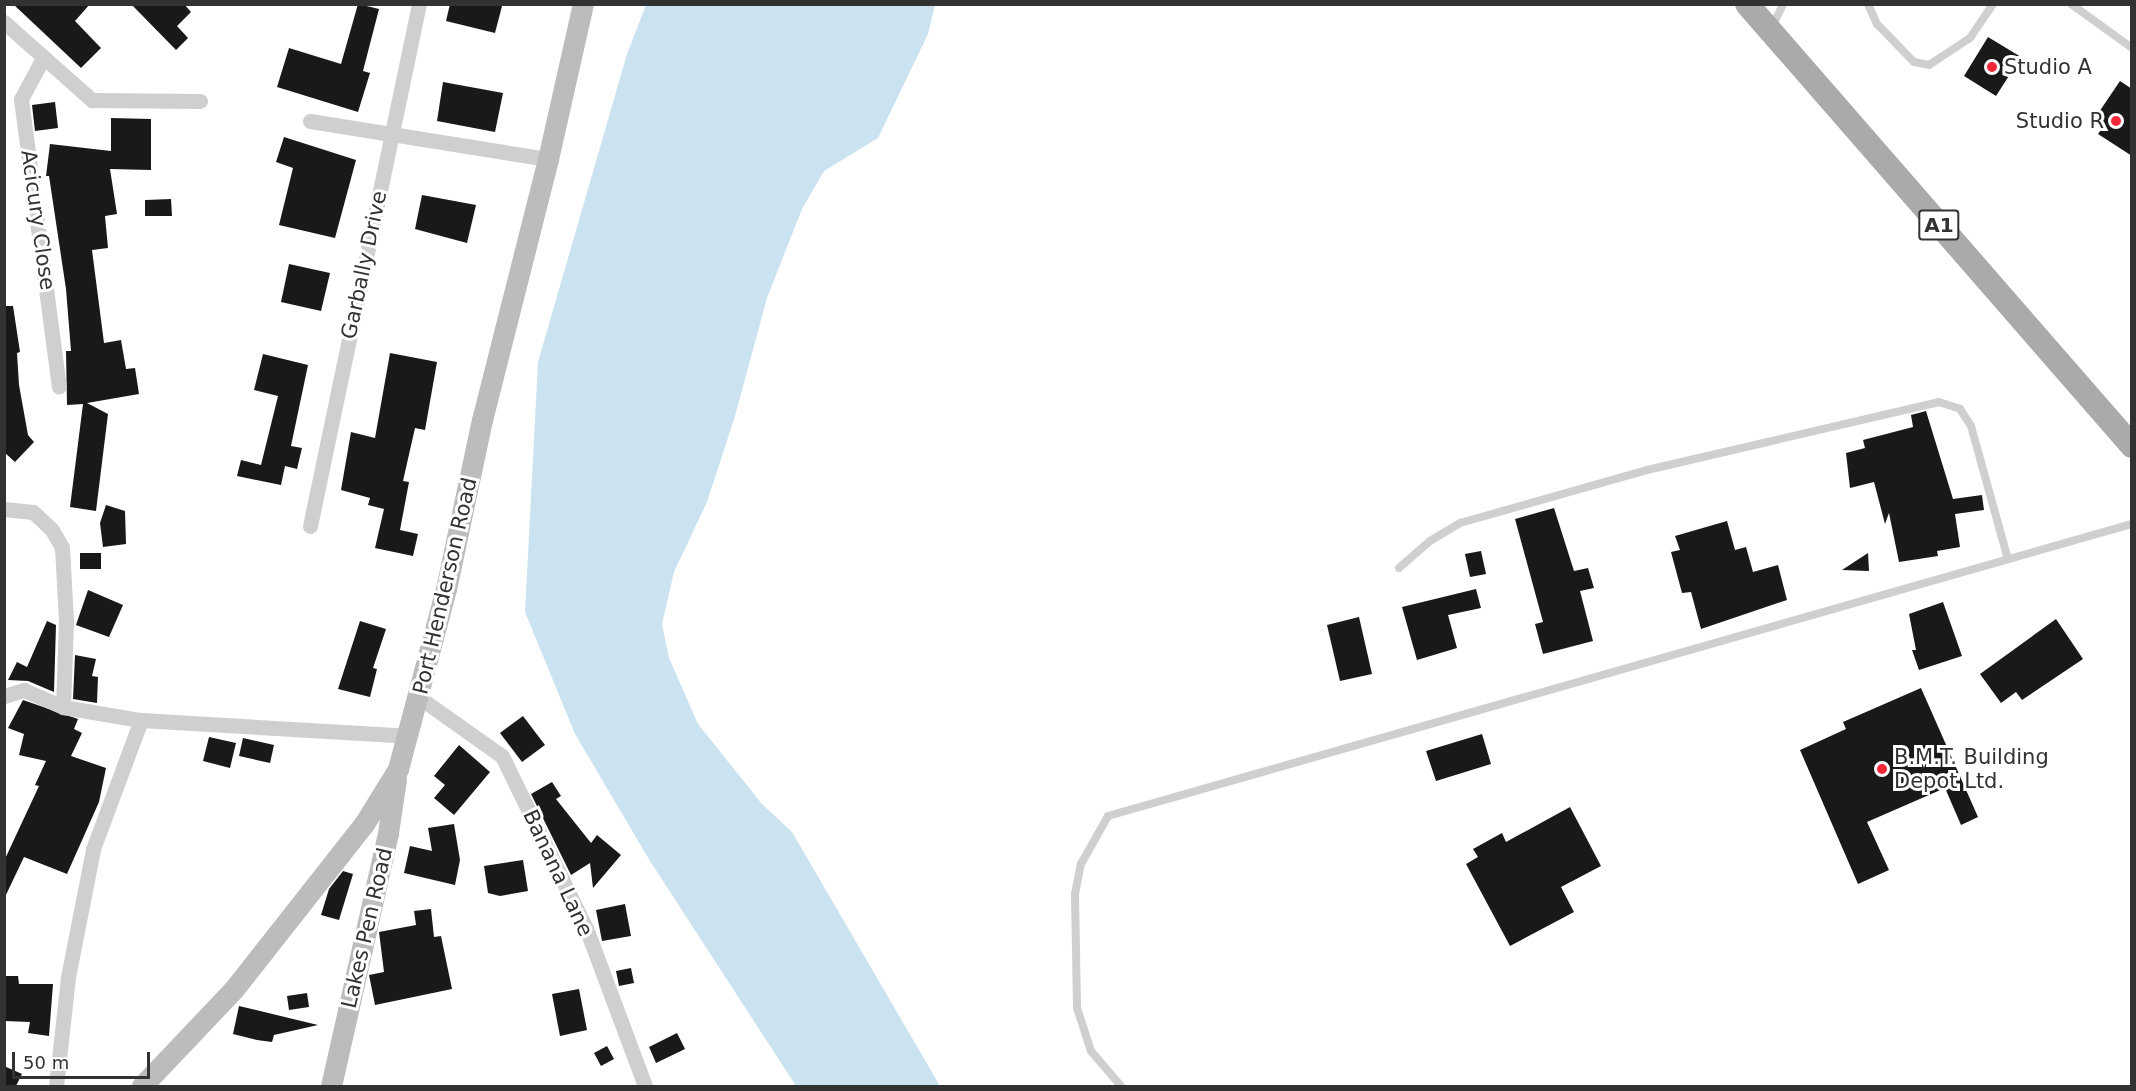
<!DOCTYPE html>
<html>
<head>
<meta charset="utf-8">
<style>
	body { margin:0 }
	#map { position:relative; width:2136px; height:1091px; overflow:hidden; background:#fff; font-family:"DejaVu Sans",sans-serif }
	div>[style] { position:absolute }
	.water>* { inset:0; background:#cbe2f0 }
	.building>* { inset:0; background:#191919 }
	.lane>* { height:8px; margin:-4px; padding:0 4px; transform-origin:4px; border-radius:4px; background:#cfcfcf }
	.street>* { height:15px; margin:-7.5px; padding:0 7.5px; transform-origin:7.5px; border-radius:7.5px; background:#cfcfcf }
	.secondary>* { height:21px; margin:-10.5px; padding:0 10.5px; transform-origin:10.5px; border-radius:10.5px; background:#bcbcbc }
	.primary>* { height:24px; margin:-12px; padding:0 12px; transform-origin:12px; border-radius:12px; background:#aaa }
	.dots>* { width:16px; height:16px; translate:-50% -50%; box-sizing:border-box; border:3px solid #fff; border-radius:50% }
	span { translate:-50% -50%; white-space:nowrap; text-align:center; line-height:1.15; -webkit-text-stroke:6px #fff; paint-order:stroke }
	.shield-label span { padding:2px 4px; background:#fff; border:2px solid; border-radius:4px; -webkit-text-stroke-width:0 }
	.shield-label { font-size:20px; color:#323232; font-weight:700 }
	.poi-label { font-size:21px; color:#323232 }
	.left { translate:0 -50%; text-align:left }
	.right { translate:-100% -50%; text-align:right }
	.street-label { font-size:21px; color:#323232 }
	.frame { position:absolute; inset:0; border:6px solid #323232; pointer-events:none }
	.scale { position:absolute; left:12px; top:1052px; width:138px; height:27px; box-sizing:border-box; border:3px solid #323232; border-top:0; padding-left:8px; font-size:18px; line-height:21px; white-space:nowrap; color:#323232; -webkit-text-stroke:4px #fff; paint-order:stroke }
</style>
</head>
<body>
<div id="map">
	<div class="water">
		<div style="clip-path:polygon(646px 5px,935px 5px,928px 34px,878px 138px,824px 171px,802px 209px,767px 298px,735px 416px,707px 502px,674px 572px,662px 624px,669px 658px,698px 724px,762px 804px,792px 832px,940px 1086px,796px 1086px,650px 861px,575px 734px,525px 612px,538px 362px,627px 54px)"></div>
	</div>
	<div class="building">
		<div style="clip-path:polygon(13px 4px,90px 4px,75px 21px,101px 48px,81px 68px)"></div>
		<div style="clip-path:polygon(131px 4px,184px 4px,191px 12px,177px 26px,188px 38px,176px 50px)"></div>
		<div style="clip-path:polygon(358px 4px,379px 9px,363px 71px,370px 73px,358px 112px,277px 87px,289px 48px,341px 64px)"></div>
		<div style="clip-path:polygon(450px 4px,502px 6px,495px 33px,446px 21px)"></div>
		<div style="clip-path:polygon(1988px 37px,2021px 57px,1996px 96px,1964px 76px)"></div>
		<div style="clip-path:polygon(2120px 81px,2132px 89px,2132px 156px,2098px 134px,2105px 124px,2095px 118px)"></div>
		<div style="clip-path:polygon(443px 82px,503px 93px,495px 132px,437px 121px)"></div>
		<div style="clip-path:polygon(55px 102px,58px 128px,35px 131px,32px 105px)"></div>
		<div style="clip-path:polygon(111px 118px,151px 119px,151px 170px,110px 169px,117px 214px,105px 216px,108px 248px,92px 250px,104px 343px,121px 340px,126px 369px,135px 368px,139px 394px,87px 403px,108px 414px,96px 511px,70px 507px,83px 404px,67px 405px,66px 351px,71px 351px,66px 289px,49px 176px,46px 176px,50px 144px,111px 151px)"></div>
		<div style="clip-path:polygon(284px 137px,356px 160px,335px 238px,279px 225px,293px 168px,276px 162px)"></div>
		<div style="clip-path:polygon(422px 195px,476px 205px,467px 243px,415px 229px)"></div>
		<div style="clip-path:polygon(171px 199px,172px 216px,145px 216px,145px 200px)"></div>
		<div style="clip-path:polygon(289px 264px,330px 273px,321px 311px,281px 302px)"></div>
		<div style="clip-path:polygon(4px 306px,13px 306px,20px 352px,17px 353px,19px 385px,28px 435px,34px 442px,15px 462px,4px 452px)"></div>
		<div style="clip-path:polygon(390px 353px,437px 362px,425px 430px,415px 428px,403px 481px,409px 482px,400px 530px,418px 534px,413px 556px,375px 548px,384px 509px,368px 505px,370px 498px,341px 490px,351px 432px,375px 438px)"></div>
		<div style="clip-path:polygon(263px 354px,308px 365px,291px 446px,302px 448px,297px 469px,285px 466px,281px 485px,237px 476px,241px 460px,261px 465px,278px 396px,254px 390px)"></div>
		<div style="clip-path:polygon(1926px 411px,1953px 499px,1982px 495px,1984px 510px,1955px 514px,1960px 547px,1937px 551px,1938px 556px,1899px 562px,1889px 513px,1885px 524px,1874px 482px,1850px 488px,1846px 453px,1865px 448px,1863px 440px,1913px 427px,1911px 415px)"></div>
		<div style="clip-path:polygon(106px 505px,125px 511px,126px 544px,103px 547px,100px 523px)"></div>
		<div style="clip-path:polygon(1554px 508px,1574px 571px,1588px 568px,1594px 588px,1580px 591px,1593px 641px,1543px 654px,1535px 624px,1543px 622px,1515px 519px)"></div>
		<div style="clip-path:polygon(1727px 521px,1735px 550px,1746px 547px,1753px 572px,1778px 565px,1787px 600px,1701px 629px,1691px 592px,1682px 593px,1671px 552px,1680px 550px,1675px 536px)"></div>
		<div style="clip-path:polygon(1481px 551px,1486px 574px,1470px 577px,1465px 554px)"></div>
		<div style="clip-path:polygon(80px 553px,101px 553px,101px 569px,80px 569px)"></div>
		<div style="clip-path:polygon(1868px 553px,1869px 571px,1842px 570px)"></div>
		<div style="clip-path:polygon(1476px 589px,1481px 608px,1448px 615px,1457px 648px,1417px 660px,1402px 607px)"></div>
		<div style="clip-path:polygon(88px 590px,123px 605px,109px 637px,76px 625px)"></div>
		<div style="clip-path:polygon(1943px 602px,1962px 656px,1919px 670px,1912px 650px,1916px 650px,1909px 614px)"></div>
		<div style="clip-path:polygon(1359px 617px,1372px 674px,1340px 681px,1327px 625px)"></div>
		<div style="clip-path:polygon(2056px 619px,2083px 659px,2022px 700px,2016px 692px,2001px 703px,1980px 674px)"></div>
		<div style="clip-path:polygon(47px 621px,56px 625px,54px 692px,28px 681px,8px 680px,17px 662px,27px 667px)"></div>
		<div style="clip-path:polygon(360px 621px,386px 629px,373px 668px,377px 669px,370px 697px,338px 689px)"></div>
		<div style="clip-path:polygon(75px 655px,96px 659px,92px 676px,98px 677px,97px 703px,73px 699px)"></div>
		<div style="clip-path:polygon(1921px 688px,1978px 817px,1961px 825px,1945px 788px,1867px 822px,1889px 870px,1858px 884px,1800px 750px,1846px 729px,1843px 722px)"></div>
		<div style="clip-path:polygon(23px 700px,78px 719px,74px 729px,82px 733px,71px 756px,106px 768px,99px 802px,67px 874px,24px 857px,4px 899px,4px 861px,39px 786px,35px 785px,46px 761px,19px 755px,24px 734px,8px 728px)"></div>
		<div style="clip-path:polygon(523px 716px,545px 745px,522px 762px,500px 733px)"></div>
		<div style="clip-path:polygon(1482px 734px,1491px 764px,1436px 781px,1426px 751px)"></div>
		<div style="clip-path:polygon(209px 737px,236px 743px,230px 768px,203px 761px)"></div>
		<div style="clip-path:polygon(243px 738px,274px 745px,270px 763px,239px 756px)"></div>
		<div style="clip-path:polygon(459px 745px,490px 772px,454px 815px,434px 798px,445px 785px,434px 776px)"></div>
		<div style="clip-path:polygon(552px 782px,561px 796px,556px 799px,591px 843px,597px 835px,621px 855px,593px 888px,590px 863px,571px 875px,531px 794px)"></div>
		<div style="clip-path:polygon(1570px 807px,1601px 866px,1561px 887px,1574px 912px,1510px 946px,1466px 864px,1478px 857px,1473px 849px,1502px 833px,1506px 842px)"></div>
		<div style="clip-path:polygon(454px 824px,460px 860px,455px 885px,404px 873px,410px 846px,432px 851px,428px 828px)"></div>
		<div style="clip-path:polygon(523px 860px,528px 891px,500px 896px,488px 893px,484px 866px)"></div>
		<div style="clip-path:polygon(343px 871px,353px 874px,339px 920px,321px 915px,329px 889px)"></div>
		<div style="clip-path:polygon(625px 904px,631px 936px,602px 941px,596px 910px)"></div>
		<div style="clip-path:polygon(431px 909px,434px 937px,441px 936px,452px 989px,375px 1005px,369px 975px,384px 972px,379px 932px,416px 925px,414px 911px)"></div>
		<div style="clip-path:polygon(631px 968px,634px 983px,619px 986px,616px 971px)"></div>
		<div style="clip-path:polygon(4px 976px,18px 976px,19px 984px,53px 984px,49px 1036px,28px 1033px,30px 1022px,4px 1021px)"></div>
		<div style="clip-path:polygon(579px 989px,587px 1030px,560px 1036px,552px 994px)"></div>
		<div style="clip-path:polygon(307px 993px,309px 1007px,289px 1010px,287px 996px)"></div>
		<div style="clip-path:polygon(239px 1006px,318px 1025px,274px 1035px,272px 1042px,257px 1040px,233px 1034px)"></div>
		<div style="clip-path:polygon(677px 1033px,685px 1049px,656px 1063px,649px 1047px)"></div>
		<div style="clip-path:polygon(607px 1046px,614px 1059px,601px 1066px,594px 1053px)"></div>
		<div style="clip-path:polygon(4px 1066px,22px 1074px,16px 1086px,4px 1086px)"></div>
	</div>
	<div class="lane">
		<div style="left:1868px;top:4px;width:22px;rotate:66deg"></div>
		<div style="left:1877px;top:24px;width:53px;rotate:45.8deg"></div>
		<div style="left:1914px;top:62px;width:15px;rotate:11deg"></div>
		<div style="left:1929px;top:65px;width:49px;rotate:-33.4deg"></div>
		<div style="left:1970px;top:38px;width:41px;rotate:-55.9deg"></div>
		<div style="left:2071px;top:4px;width:75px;rotate:35.8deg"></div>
		<div style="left:1772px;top:27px;width:25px;rotate:-64deg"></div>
		<div style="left:1399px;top:568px;width:41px;rotate:-41.1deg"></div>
		<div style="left:1430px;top:541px;width:35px;rotate:-31deg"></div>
		<div style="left:1460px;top:523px;width:194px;rotate:-15.8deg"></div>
		<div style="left:1647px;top:470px;width:300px;rotate:-13.1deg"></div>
		<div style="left:1939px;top:402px;width:22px;rotate:18deg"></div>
		<div style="left:1960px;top:409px;width:20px;rotate:57deg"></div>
		<div style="left:1971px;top:426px;width:135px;rotate:74.5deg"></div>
		<div style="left:1121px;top:1086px;width:46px;rotate:-130.6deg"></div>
		<div style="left:1091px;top:1051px;width:45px;rotate:-108deg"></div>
		<div style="left:1077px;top:1008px;width:114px;rotate:-91deg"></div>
		<div style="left:1075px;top:894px;width:31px;rotate:-79deg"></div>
		<div style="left:1081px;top:864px;width:55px;rotate:-60.6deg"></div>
		<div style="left:1108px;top:816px;width:1065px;rotate:-15.92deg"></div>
	</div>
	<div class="street">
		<div style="left:4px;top:22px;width:118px;rotate:41.6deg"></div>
		<div style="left:92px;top:100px;width:108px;rotate:0.5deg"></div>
		<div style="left:43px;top:58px;width:47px;rotate:118.2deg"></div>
		<div style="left:21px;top:99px;width:290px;rotate:82.5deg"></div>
		<div style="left:310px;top:121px;width:241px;rotate:9.1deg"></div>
		<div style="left:4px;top:509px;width:29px;rotate:6deg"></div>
		<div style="left:33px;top:512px;width:26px;rotate:43deg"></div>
		<div style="left:52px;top:530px;width:20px;rotate:60deg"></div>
		<div style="left:62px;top:547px;width:74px;rotate:86.9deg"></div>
		<div style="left:66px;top:621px;width:86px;rotate:92deg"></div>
		<div style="left:310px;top:526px;width:533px;rotate:-78.21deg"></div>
		<div style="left:4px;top:696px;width:21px;rotate:-17deg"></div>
		<div style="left:24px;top:690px;width:43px;rotate:23.6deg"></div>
		<div style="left:63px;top:707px;width:79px;rotate:9.5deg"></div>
		<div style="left:141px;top:720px;width:267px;rotate:3.4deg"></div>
		<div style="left:420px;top:698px;width:100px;rotate:35.3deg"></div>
		<div style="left:502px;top:756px;width:191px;rotate:64deg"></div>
		<div style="left:586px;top:928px;width:169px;rotate:69.5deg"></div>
		<div style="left:56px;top:1086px;width:110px;rotate:-83.7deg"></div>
		<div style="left:68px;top:977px;width:130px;rotate:-78.9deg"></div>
		<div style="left:93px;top:849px;width:138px;rotate:-69.6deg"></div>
	</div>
	<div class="secondary">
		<div style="left:142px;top:1086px;width:134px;rotate:-46.5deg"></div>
		<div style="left:234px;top:989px;width:210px;rotate:-51.8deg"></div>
		<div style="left:364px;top:824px;width:65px;rotate:-58.3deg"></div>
		<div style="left:398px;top:769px;width:186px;rotate:-75.1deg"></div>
		<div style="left:446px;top:589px;width:173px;rotate:-78deg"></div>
		<div style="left:482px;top:420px;width:269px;rotate:-75.8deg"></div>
		<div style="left:548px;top:159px;width:159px;rotate:-77.3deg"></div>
		<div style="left:331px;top:1086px;width:259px;rotate:-77.3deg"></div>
		<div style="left:388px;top:833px;width:55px;rotate:-81.6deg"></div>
	</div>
	<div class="primary">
		<div style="left:1747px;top:4px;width:586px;rotate:48.94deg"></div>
	</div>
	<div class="dots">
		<div style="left:1992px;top:67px;background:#f5283a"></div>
		<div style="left:2116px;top:121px;background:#f5283a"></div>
		<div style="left:1882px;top:769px;background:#f5283a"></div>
	</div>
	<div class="shield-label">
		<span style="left:1939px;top:225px">A1</span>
	</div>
	<div class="poi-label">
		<span class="left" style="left:2004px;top:67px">Studio A</span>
		<span class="right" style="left:2104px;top:121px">Studio R</span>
		<span class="left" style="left:1894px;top:769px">B.M.T. Building<br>Depot Ltd.</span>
	</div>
	<div class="street-label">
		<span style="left:38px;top:220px;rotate:82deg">Acicury Close</span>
		<span style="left:364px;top:265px;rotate:-78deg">Garbally Drive</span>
		<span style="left:445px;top:586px;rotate:-77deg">Port Henderson Road</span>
		<span style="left:558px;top:873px;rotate:65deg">Banana Lane</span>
		<span style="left:367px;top:928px;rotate:-77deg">Lakes Pen Road</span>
	</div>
	<div class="frame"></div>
	<div class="scale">50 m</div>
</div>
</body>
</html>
